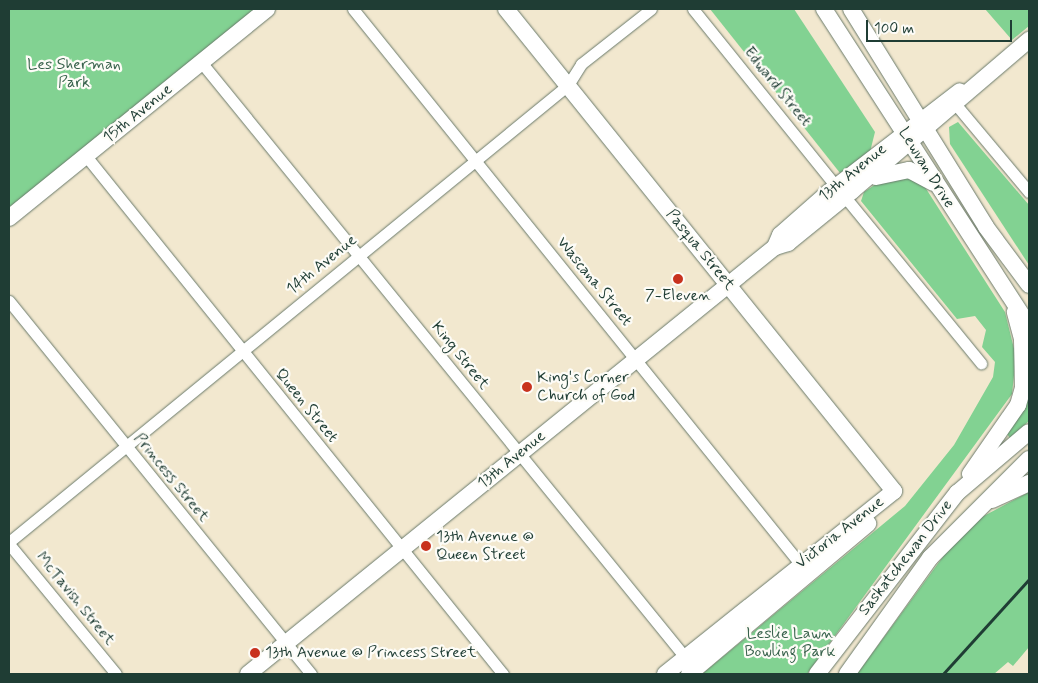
<!DOCTYPE html>
<html>
<head>
<meta charset="utf-8">
<style>
	body { margin:0 }
	#map { position:relative; width:1038px; height:683px; overflow:hidden; background:#f2e8cf; font-family:Mynerve,sans-serif }
	div>[style] { position:absolute }
	.green>* { inset:0; background:#82d292 }
	.roads { filter:drop-shadow(0 0 1px #69796a) drop-shadow(0 0 1px #69796a) }
	.street>* { height:11px; margin:-5.5px; padding:0 5.5px; transform-origin:5.5px; border-radius:5.5px; background:#fff }
	.secondary>* { height:16px; margin:-8px; padding:0 8px; transform-origin:8px; border-radius:8px; background:#fff }
	.rail>* { height:3px; margin:-1.5px; padding:0 1.5px; transform-origin:1.5px; border-radius:1.5px; background:#1f3d34 }
	.dots>* { width:14px; height:14px; translate:-50% -50%; box-sizing:border-box; border:2px solid #fdfcf7; border-radius:50% }
	span { translate:-50% -50%; white-space:nowrap; text-align:center; line-height:1.15; -webkit-text-stroke:4.5px #fdfcf7; paint-order:stroke }
	.park-label { font-size:16px; color:#38624c }
	.street-label { font-size:16px; color:#1f3d34 }
	.poi-label { font-size:16px; color:#1f3d34 }
	.left { translate:0 -50%; text-align:left }
	.frame { position:absolute; inset:0; border:10px solid #1f3d34; pointer-events:none }
	.scale { position:absolute; left:866px; top:20px; width:146px; height:22px; box-sizing:border-box; border:2px solid #1f3d34; border-top:0; padding-left:6px; font-size:15px; line-height:18px; white-space:nowrap; color:#1f3d34; -webkit-text-stroke:4px #fdfcf7; paint-order:stroke }
</style>
</head>
<body>
<div id="map">
	<div class="green">
		<div style="clip-path:polygon(9px 9px,258px 9px,9px 212px)"></div>
		<div style="clip-path:polygon(710px 9px,794px 9px,875px 132px,870px 152px,840px 173px)"></div>
		<div style="clip-path:polygon(985px 9px,1029px 9px,1029px 26px,1012px 40px)"></div>
		<div style="clip-path:polygon(958px 122px,1029px 205px,1029px 265px,950px 144px,949px 127px)"></div>
		<div style="clip-path:polygon(907px 176px,923px 184px,1005px 312px,1016px 357px,1012px 394px,807px 674px,702px 674px,905px 506px,954px 445px,993px 377px,995px 362px,982px 347px,986px 330px,975px 316px,957px 319px,861px 201px,864px 192px,885px 178px)"></div>
		<div style="clip-path:polygon(1029px 389px,1029px 421px,1010px 438px,1007px 434px)"></div>
		<div style="clip-path:polygon(1029px 492px,1029px 647px,1013px 666px,1008px 662px,994px 674px,857px 674px,953px 543px,980px 518px)"></div>
	</div>
	<div class="roads">
		<div class="street">
			<div style="left:353px;top:9px;width:720px;rotate:51.14deg"></div>
			<div style="left:693px;top:9px;width:228px;rotate:51.1deg"></div>
			<div style="left:201px;top:62px;width:773px;rotate:50.88deg"></div>
			<div style="left:957px;top:106px;width:112px;rotate:50.1deg"></div>
			<div style="left:86px;top:156px;width:665px;rotate:51.17deg"></div>
			<div style="left:845px;top:197px;width:215px;rotate:50.7deg"></div>
			<div style="left:9px;top:301px;width:480px;rotate:51deg"></div>
			<div style="left:9px;top:542px;width:722px;rotate:-39.27deg"></div>
			<div style="left:568px;top:85px;width:25px;rotate:-58deg"></div>
			<div style="left:581px;top:64px;width:89px;rotate:-38.2deg"></div>
			<div style="left:9px;top:544px;width:168px;rotate:50.5deg"></div>
		</div>
		<div class="secondary">
			<div style="left:506px;top:9px;width:619px;rotate:51.17deg"></div>
			<div style="left:824px;top:9px;width:378px;rotate:57.1deg"></div>
			<div style="left:851px;top:9px;width:256px;rotate:58.2deg"></div>
			<div style="left:986px;top:227px;width:72px;rotate:53.4deg"></div>
			<div style="left:876px;top:177px;width:34px;rotate:-12deg"></div>
			<div style="left:909px;top:170px;width:27px;rotate:28deg"></div>
			<div style="left:9px;top:218px;width:332px;rotate:-39deg"></div>
			<div style="left:775px;top:247px;width:13px;rotate:-67deg"></div>
			<div style="left:780px;top:235px;width:65px;rotate:-41.3deg"></div>
			<div style="left:829px;top:192px;width:165px;rotate:-37.6deg"></div>
			<div style="left:970px;top:474px;width:84px;rotate:-55.2deg"></div>
			<div style="left:1018px;top:405px;width:18px;rotate:-74deg"></div>
			<div style="left:1023px;top:388px;width:49px;rotate:-91.2deg"></div>
			<div style="left:1022px;top:339px;width:28px;rotate:-105deg"></div>
			<div style="left:992px;top:500px;width:41px;rotate:-24.7deg"></div>
			<div style="left:248px;top:674px;width:678px;rotate:-39.02deg"></div>
			<div style="left:775px;top:247px;width:14px;rotate:-17deg"></div>
			<div style="left:788px;top:243px;width:82px;rotate:-39.1deg"></div>
			<div style="left:852px;top:191px;width:233px;rotate:-40.5deg"></div>
			<div style="left:665px;top:674px;width:293px;rotate:-38.6deg"></div>
			<div style="left:689px;top:674px;width:234px;rotate:-40deg"></div>
			<div style="left:817px;top:674px;width:229px;rotate:-52.3deg"></div>
			<div style="left:957px;top:493px;width:94px;rotate:-40.3deg"></div>
			<div style="left:847px;top:674px;width:143px;rotate:-54.4deg"></div>
			<div style="left:930px;top:558px;width:140px;rotate:-45deg"></div>
		</div>
	</div>
	<div class="rail">
		<div style="left:943px;top:674px;width:128px;rotate:-47.8deg"></div>
	</div>
	<div class="dots">
		<div style="left:678px;top:279px;background:#c8321e"></div>
		<div style="left:527px;top:387px;background:#c8321e"></div>
		<div style="left:426px;top:546px;background:#c8321e"></div>
		<div style="left:255px;top:653px;background:#c8321e"></div>
	</div>
	<div class="park-label">
		<span style="left:74px;top:74px">Les Sherman<br>Park</span>
		<span style="left:790px;top:643px">Leslie Lawn<br>Bowling Park</span>
	</div>
	<div class="street-label">
		<span style="left:777px;top:87px;rotate:51deg">Edward Street</span>
		<span style="left:138px;top:114px;rotate:-39deg">15th Avenue</span>
		<span style="left:926px;top:168px;rotate:58deg">Lewvan Drive</span>
		<span style="left:853px;top:173px;rotate:-39deg">13th Avenue</span>
		<span style="left:700px;top:250px;rotate:51deg">Pasqua Street</span>
		<span style="left:322px;top:265px;rotate:-39deg">14th Avenue</span>
		<span style="left:594px;top:282px;rotate:51deg">Wascana Street</span>
		<span style="left:460px;top:356px;rotate:51deg">King Street</span>
		<span style="left:306px;top:406px;rotate:51deg">Queen Street</span>
		<span style="left:512px;top:460px;rotate:-39deg">13th Avenue</span>
		<span style="left:171px;top:478px;rotate:51deg">Princess Street</span>
		<span style="left:840px;top:533px;rotate:-38deg">Victoria Avenue</span>
		<span style="left:906px;top:558px;rotate:-52deg">Saskatchewan Drive</span>
		<span style="left:75px;top:599px;rotate:51deg">McTavish Street</span>
	</div>
	<div class="poi-label">
		<span style="left:678px;top:296px">7-Eleven</span>
		<span class="left" style="left:537px;top:387px">King's Corner<br>Church of God</span>
		<span class="left" style="left:436px;top:546px">13th Avenue @<br>Queen Street</span>
		<span class="left" style="left:265px;top:653px">13th Avenue @ Princess Street</span>
	</div>
	<div class="frame"></div>
	<div class="scale">100 m</div>
</div>
</body>
</html>
